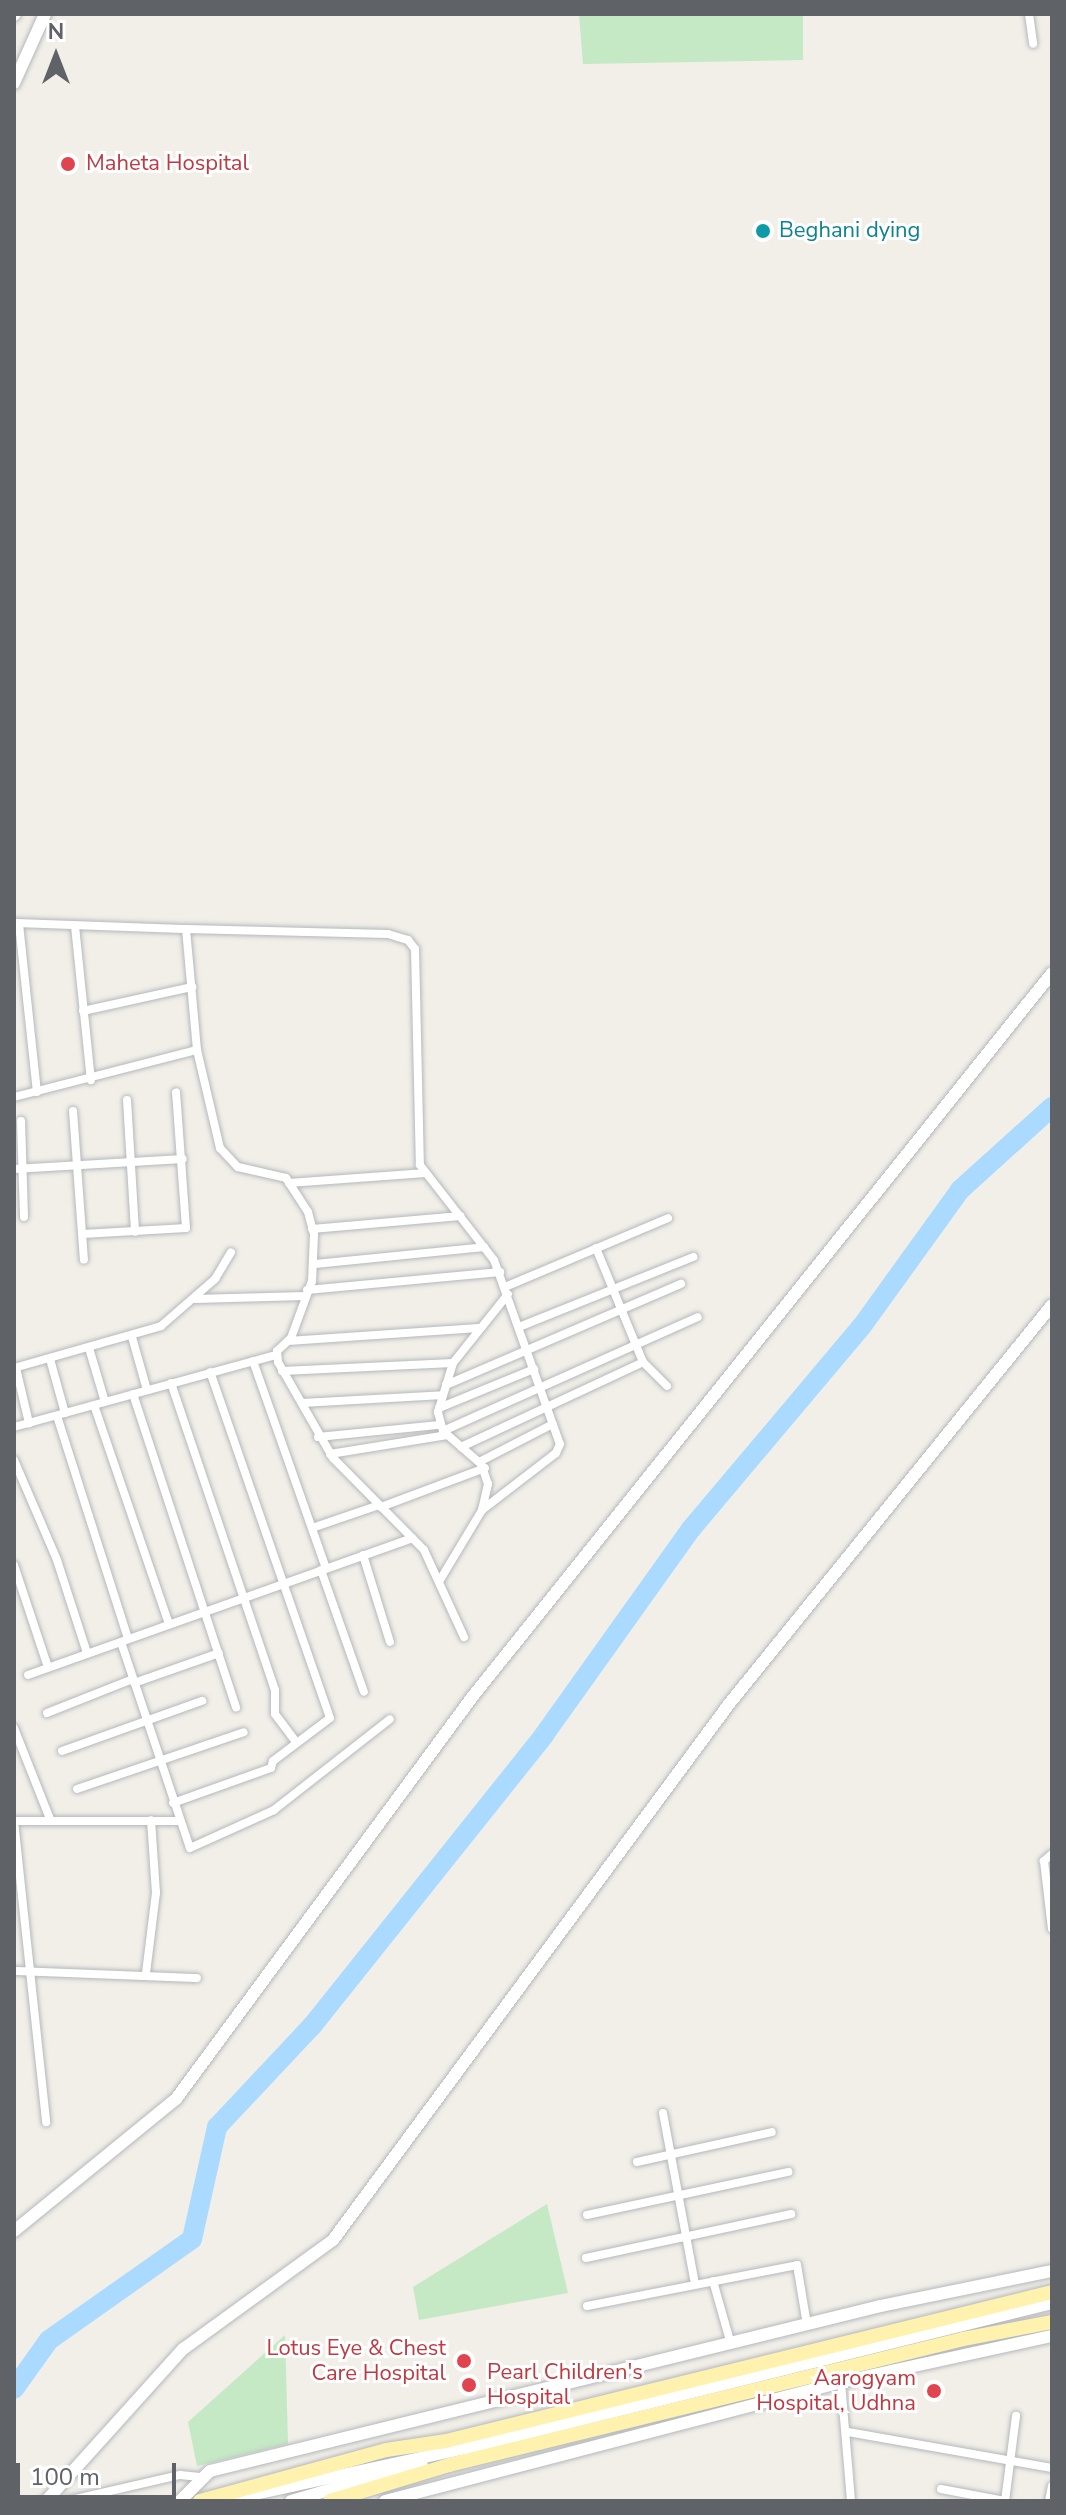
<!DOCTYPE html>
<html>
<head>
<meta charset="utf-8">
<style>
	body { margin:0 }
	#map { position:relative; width:1066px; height:2515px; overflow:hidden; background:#f1efe8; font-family:"Nunito Sans",sans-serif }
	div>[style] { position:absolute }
	.green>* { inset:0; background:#c5e8c5 }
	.river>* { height:20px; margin:-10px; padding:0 10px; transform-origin:10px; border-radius:10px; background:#aadaff }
	.roads { filter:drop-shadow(0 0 2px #b5b8bc) drop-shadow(0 0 2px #b5b8bc) }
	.street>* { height:8px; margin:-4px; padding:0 4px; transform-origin:4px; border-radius:4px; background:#fff }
	.secondary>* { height:12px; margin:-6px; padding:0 6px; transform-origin:6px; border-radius:6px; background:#fff }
	.primary>* { height:14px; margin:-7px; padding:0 7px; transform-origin:7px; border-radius:7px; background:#fff2af }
	.dots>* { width:22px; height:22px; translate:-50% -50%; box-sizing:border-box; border:4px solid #fff; border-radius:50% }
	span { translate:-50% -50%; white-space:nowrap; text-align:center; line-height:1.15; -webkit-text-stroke:6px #fff; paint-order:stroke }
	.health-label { font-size:22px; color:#be3a42 }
	.left { translate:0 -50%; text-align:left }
	.right { translate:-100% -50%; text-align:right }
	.culture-label { font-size:22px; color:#0d838f }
	.frame { position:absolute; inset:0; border:16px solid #5f6368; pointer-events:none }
	.north { position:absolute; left:16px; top:16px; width:80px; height:80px; -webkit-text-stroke:6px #fff; paint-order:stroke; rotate:0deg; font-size:22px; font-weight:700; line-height:32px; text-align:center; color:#5f6368 }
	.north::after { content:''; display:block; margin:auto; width:28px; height:36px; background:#5f6368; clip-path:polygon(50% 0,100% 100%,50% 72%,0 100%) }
	.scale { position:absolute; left:16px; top:2463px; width:160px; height:36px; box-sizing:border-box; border:4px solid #5f6368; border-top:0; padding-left:10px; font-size:24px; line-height:28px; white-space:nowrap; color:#5f6368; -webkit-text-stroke:6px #fff; paint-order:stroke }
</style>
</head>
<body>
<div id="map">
	<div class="green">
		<div style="clip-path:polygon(579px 14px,803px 14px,803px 60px,583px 64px)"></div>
		<div style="clip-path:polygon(547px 2204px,568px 2293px,419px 2320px,413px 2287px)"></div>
		<div style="clip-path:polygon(285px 2335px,288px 2444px,197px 2466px,188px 2422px)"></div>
	</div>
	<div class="river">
		<div style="left:14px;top:2389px;width:60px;rotate:-54.5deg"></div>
		<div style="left:49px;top:2340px;width:175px;rotate:-35.2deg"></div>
		<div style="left:192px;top:2239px;width:115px;rotate:-77.4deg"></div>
		<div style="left:217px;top:2127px;width:139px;rotate:-46.8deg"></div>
		<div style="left:312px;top:2026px;width:372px;rotate:-51.4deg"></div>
		<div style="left:544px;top:1735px;width:253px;rotate:-54.5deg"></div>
		<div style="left:691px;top:1529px;width:265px;rotate:-49.9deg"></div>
		<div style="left:862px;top:1326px;width:168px;rotate:-54.2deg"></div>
		<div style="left:960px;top:1190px;width:124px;rotate:-42.1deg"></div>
	</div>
	<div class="roads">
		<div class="street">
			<div style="left:1029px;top:14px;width:30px;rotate:82deg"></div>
			<div style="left:14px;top:923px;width:172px;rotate:2deg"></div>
			<div style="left:186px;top:929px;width:121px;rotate:84.8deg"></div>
			<div style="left:197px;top:1050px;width:101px;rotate:76.8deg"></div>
			<div style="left:220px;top:1148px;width:26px;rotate:47deg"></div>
			<div style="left:238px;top:1167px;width:49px;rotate:12.9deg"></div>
			<div style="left:286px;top:1178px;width:40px;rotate:57.1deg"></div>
			<div style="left:308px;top:1212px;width:23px;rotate:75deg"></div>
			<div style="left:314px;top:1234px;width:47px;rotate:92.4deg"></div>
			<div style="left:312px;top:1281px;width:61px;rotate:110.2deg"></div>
			<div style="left:291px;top:1338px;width:19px;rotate:137deg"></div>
			<div style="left:277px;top:1351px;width:11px;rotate:85deg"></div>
			<div style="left:278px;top:1362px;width:111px;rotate:60.2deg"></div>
			<div style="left:333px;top:1458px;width:129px;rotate:45.3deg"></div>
			<div style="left:424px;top:1550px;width:96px;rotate:65.3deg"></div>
			<div style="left:19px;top:924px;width:169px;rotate:83.9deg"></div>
			<div style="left:75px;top:926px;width:155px;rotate:84.1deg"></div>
			<div style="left:186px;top:929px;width:202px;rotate:1.4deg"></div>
			<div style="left:388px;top:934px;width:21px;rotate:17deg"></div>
			<div style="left:408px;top:940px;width:11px;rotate:52deg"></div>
			<div style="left:415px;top:949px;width:216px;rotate:88.7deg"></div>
			<div style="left:420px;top:1165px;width:120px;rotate:52.1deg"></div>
			<div style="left:494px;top:1260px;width:195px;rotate:70.3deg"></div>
			<div style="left:560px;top:1444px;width:10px;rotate:114deg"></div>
			<div style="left:556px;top:1453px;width:93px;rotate:142.4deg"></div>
			<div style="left:83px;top:1011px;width:112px;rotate:-12.4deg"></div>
			<div style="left:14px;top:1097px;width:189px;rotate:-14.4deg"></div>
			<div style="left:127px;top:1100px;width:132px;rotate:86.5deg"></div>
			<div style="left:73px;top:1111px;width:149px;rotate:85.8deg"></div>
			<div style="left:21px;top:1121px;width:96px;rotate:88.2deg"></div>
			<div style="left:14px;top:1169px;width:169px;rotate:-3.4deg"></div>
			<div style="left:289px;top:1183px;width:137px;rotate:-4.2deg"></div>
			<div style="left:312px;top:1229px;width:149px;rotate:-5deg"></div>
			<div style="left:83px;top:1234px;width:103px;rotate:-3.3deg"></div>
			<div style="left:186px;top:1228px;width:136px;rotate:-94.2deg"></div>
			<div style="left:596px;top:1248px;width:123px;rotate:67.6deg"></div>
			<div style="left:643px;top:1362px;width:34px;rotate:45deg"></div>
			<div style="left:315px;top:1264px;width:170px;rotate:-5.7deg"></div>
			<div style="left:505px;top:1287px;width:177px;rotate:-22.9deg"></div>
			<div style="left:307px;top:1290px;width:194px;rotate:-5.3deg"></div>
			<div style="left:195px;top:1299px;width:110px;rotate:-1.6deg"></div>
			<div style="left:519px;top:1327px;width:188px;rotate:-21.9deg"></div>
			<div style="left:132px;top:1337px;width:55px;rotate:74.2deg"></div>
			<div style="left:288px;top:1341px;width:191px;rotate:-3.9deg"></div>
			<div style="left:89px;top:1348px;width:56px;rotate:73.5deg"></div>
			<div style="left:50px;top:1359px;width:56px;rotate:74.5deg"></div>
			<div style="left:253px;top:1361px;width:219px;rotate:70.6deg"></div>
			<div style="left:14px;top:1368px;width:153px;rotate:-15.9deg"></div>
			<div style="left:161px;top:1326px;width:72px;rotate:-41deg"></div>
			<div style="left:215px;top:1279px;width:31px;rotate:-59deg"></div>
			<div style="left:16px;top:1368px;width:57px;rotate:76.7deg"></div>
			<div style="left:282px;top:1371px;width:171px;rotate:-2.7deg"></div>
			<div style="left:171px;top:1383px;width:324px;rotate:71.3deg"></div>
			<div style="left:275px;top:1690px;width:24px;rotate:90deg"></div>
			<div style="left:275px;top:1714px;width:36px;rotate:53deg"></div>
			<div style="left:446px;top:1385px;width:256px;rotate:-23.3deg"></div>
			<div style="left:133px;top:1394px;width:330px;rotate:71.8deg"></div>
			<div style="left:302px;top:1403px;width:141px;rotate:-3.2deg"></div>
			<div style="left:94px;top:1405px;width:231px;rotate:71.1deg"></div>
			<div style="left:439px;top:1408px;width:103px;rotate:-22.3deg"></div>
			<div style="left:57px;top:1416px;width:234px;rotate:72.3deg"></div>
			<div style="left:14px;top:1427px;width:272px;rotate:-15.4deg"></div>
			<div style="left:443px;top:1431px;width:279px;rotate:-24.1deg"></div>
			<div style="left:318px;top:1437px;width:122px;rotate:-5.7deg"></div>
			<div style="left:461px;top:1447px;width:201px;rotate:-25deg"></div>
			<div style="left:330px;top:1454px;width:119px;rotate:-9.2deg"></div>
			<div style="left:14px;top:1460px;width:109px;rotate:66.7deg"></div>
			<div style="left:57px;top:1560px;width:98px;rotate:72.1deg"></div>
			<div style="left:479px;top:1462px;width:83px;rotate:-27.2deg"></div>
			<div style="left:381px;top:1507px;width:111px;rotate:-20.6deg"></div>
			<div style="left:312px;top:1528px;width:71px;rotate:-18.9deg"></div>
			<div style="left:363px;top:1555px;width:91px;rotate:72.8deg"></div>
			<div style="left:14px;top:1565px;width:108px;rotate:71.6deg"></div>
			<div style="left:321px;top:1570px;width:129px;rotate:70.6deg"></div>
			<div style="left:440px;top:1580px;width:82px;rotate:-59deg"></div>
			<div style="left:482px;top:1510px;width:27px;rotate:-77deg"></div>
			<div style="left:488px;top:1484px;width:21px;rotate:-109deg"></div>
			<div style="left:481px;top:1464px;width:50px;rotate:-139deg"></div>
			<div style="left:443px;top:1431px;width:20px;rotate:-105deg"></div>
			<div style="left:438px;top:1412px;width:51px;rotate:-73deg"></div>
			<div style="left:453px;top:1363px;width:88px;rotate:-51.4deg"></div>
			<div style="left:121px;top:1642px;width:217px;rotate:71.5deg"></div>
			<div style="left:190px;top:1848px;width:92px;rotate:-24.3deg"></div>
			<div style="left:274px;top:1810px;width:147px;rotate:-38.1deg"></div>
			<div style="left:28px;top:1675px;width:408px;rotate:-19.6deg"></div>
			<div style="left:134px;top:1683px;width:90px;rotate:-19.4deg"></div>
			<div style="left:47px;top:1713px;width:92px;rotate:-21.6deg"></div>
			<div style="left:14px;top:1728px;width:98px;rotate:68.4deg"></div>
			<div style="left:62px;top:1751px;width:149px;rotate:-19.7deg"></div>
			<div style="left:77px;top:1789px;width:176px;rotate:-18.8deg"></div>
			<div style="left:173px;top:1803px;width:104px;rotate:-19.7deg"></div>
			<div style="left:271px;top:1768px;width:7px;rotate:-74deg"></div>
			<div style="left:273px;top:1761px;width:71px;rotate:-37deg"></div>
			<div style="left:330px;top:1718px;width:366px;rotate:-109.1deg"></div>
			<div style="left:14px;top:1821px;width:303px;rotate:83.9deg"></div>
			<div style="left:14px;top:1821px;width:165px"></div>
			<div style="left:1052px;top:1854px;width:11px;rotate:139deg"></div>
			<div style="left:1044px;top:1861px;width:68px;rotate:83.3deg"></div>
			<div style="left:14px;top:1971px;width:183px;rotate:2.2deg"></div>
			<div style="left:146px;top:1973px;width:81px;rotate:-82.9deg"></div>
			<div style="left:156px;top:1893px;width:73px;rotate:-93.9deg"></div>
			<div style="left:663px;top:2113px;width:174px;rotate:79.4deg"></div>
			<div style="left:637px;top:2162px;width:138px;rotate:-12.5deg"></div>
			<div style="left:587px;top:2215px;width:206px;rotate:-12.1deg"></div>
			<div style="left:586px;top:2258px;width:210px;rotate:-12.1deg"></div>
			<div style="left:713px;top:2281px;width:66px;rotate:74.1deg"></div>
			<div style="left:587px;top:2306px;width:214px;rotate:-11deg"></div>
			<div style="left:797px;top:2265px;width:61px;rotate:80.5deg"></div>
			<div style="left:841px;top:2382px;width:119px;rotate:85.2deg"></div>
			<div style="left:848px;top:2432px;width:207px;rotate:10deg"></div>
			<div style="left:941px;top:2489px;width:65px;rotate:10.6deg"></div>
			<div style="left:1005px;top:2501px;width:86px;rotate:-82.6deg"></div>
			<div style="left:67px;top:2501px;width:116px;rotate:-13deg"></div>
			<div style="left:180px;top:2475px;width:20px;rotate:6deg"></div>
			<div style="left:1049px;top:2501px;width:15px;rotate:-79deg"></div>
		</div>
		<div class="secondary">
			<div style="left:14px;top:15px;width:1px;rotate:-45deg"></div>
			<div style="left:14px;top:83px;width:76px;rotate:-65.8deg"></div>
			<div style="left:14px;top:2231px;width:209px;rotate:-39.2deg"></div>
			<div style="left:176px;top:2099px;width:501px;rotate:-53.61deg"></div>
			<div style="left:473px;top:1696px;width:926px;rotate:-51.31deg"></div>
			<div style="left:46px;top:2501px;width:205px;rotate:-48deg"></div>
			<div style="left:183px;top:2349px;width:185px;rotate:-36deg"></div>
			<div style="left:333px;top:2240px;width:666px;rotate:-53.54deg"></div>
			<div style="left:729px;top:1704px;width:513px;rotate:-51.01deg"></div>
			<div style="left:180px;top:2501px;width:42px;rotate:-45deg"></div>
			<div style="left:210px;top:2471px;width:691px;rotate:-13.82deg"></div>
			<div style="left:881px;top:2306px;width:175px;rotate:-11.6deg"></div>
			<div style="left:223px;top:2501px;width:250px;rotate:-12.3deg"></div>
			<div style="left:467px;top:2448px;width:603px;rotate:-13.92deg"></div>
			<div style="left:291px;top:2501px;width:136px;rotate:-16.2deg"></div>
			<div style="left:385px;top:2501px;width:471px;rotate:-14.6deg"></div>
			<div style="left:841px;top:2382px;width:216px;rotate:-12.3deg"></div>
		</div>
		<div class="primary">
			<div style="left:200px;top:2501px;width:193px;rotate:-15.3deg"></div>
			<div style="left:386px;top:2450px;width:61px;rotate:-8.5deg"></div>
			<div style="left:446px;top:2441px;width:624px;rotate:-13.81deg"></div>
			<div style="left:330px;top:2501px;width:124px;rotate:-16.8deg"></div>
			<div style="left:449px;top:2465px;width:529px;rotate:-13.77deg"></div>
			<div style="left:963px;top:2339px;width:91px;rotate:-10.8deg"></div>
		</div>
	</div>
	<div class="dots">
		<div style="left:68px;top:164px;background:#e0444e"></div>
		<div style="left:763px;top:231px;background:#0f9aa8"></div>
		<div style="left:464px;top:2361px;background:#e0444e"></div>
		<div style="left:469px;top:2385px;background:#e0444e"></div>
		<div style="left:934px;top:2391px;background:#e0444e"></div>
	</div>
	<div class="health-label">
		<span class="left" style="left:86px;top:164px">Maheta Hospital</span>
		<span class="right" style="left:446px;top:2361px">Lotus Eye &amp; Chest<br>Care Hospital</span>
		<span class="left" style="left:487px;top:2385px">Pearl Children's<br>Hospital</span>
		<span class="right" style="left:916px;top:2391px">Aarogyam<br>Hospital, Udhna</span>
	</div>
	<div class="culture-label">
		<span class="left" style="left:779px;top:231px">Beghani dying</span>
	</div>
	<div class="frame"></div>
	<div class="north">N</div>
	<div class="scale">100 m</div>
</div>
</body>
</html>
